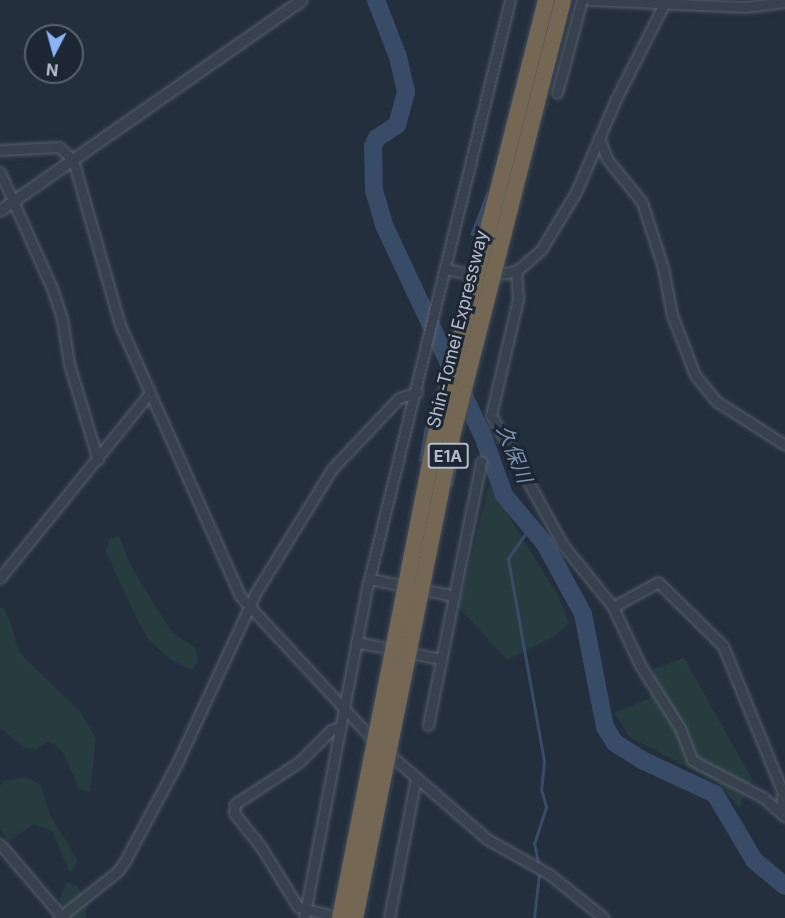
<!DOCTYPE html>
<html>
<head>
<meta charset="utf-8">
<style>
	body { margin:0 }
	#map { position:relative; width:785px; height:918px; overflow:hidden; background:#242f3e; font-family:Inter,"Noto Sans JP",sans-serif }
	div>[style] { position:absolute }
	.green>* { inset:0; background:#263c3f }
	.water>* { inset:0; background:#394c67 }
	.stream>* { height:3px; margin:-1.5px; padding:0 1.5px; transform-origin:1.5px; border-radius:1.5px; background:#394c67 }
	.river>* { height:18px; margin:-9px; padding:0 9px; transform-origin:9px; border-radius:9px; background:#394c67 }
	.roads { filter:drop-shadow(0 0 2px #565f6c) drop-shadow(0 0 2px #565f6c) }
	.minor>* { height:9px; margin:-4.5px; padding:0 4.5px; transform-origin:4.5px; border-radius:4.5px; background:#38414e }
	.tertiary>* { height:10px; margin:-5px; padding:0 5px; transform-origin:5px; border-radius:5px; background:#38414e }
	.bridges { filter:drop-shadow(0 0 2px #434c59) drop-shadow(0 0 2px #434c59) }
	.motorway-bridge>* { height:16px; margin:-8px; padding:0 8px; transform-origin:8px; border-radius:8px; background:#746855 }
	span { translate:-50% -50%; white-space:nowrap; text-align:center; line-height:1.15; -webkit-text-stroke:6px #1d2633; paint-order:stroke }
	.shield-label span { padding:2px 4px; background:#1d2633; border:2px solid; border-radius:4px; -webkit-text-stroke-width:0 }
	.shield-label { font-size:16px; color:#b4bcc9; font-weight:700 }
	.street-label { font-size:18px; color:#b4bcc9 }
	.water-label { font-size:20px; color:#7c92b1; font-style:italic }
	.north { position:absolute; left:24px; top:24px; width:60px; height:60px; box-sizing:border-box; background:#1d2633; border:2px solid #59626f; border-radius:50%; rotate:186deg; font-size:16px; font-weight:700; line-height:24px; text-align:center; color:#b4bcc9 }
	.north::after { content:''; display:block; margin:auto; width:21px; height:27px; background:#8ab4f8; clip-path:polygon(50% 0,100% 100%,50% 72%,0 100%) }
</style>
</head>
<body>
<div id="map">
	<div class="green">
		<div style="clip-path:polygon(489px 484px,558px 596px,569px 623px,555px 636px,507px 660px,459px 608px)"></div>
		<div style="clip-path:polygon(119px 536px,131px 566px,162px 617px,173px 633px,194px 647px,198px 660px,193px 670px,170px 659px,148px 639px,136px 617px,106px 552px,109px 539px)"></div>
		<div style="clip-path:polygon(0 608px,4px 608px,12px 626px,18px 651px,81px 713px,96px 739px,90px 791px,79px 789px,63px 752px,49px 741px,36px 749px,23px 747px,0 728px)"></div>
		<div style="clip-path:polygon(684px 658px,752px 779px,739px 808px,718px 783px,630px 737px,614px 713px,650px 698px,654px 669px)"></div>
		<div style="clip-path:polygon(24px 777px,40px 784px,50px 815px,78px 861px,70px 873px,52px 831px,34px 824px,9px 841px,0 829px,0 786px,4px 781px)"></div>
		<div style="clip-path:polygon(67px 882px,77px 886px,87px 904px,86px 918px,72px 918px,59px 898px)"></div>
	</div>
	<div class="water">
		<div style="clip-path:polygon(487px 192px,501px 195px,489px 241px,470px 235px)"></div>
		<div style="clip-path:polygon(428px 409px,449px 414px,440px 448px,460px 452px,453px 487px,437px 483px,441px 465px,419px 461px)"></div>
	</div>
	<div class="stream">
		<div style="left:530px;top:527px;width:39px;rotate:125deg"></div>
		<div style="left:508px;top:559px;width:206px;rotate:79.9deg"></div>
		<div style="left:544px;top:762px;width:27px;rotate:96deg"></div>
		<div style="left:541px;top:789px;width:19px;rotate:74deg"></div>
		<div style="left:546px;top:807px;width:38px;rotate:108deg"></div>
		<div style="left:534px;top:843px;width:19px;rotate:78deg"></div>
		<div style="left:534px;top:918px;width:44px;rotate:-83.5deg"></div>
	</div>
	<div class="river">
		<div style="left:376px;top:0;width:61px;rotate:68.9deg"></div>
		<div style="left:398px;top:57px;width:36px;rotate:77deg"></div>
		<div style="left:406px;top:92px;width:34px;rotate:105deg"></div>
		<div style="left:397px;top:125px;width:24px;rotate:147deg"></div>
		<div style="left:377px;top:138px;width:9px;rotate:117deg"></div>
		<div style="left:373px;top:146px;width:44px;rotate:88.7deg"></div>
		<div style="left:374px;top:190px;width:36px;rotate:74deg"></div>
		<div style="left:384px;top:225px;width:233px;rotate:64.9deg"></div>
		<div style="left:483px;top:436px;width:63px;rotate:70.4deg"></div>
		<div style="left:504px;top:495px;width:64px;rotate:50.1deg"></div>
		<div style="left:545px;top:544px;width:80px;rotate:61.5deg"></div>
		<div style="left:583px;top:614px;width:115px;rotate:79deg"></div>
		<div style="left:605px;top:727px;width:19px;rotate:58deg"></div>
		<div style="left:615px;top:743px;width:34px;rotate:32deg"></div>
		<div style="left:644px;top:761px;width:78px;rotate:24.9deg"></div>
		<div style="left:715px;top:794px;width:77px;rotate:59.4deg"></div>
		<div style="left:754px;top:860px;width:40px;rotate:40deg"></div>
	</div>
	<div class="roads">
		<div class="minor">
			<div style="left:590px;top:0;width:155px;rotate:2.6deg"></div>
			<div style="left:745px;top:7px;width:40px;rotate:-7.1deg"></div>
			<div style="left:557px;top:93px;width:96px;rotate:-75deg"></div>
			<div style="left:599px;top:137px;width:23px;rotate:70deg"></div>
			<div style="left:607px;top:159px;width:55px;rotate:50.9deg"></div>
			<div style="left:642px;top:202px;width:69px;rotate:72.3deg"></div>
			<div style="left:663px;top:268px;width:48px;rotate:79.2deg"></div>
			<div style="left:672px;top:315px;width:64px;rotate:69deg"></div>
			<div style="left:695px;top:375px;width:33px;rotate:51deg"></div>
			<div style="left:716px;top:401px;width:82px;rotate:32.5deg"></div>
			<div style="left:0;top:150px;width:59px;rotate:-2.9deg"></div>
			<div style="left:59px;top:147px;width:19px;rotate:43deg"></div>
			<div style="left:73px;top:160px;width:172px;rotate:74.1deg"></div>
			<div style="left:120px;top:325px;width:296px;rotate:66.1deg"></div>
			<div style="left:240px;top:596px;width:199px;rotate:47.2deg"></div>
			<div style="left:0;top:172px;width:127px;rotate:65.9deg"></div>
			<div style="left:52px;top:288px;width:32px;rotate:72deg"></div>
			<div style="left:62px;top:318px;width:47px;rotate:81.3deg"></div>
			<div style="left:69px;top:364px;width:100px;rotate:73.2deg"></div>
			<div style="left:446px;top:269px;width:34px;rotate:12deg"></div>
			<div style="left:479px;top:276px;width:28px;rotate:-6deg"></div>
			<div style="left:507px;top:273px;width:13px;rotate:-18deg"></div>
			<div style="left:519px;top:269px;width:29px;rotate:-41deg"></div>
			<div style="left:541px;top:250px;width:68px;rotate:-58.9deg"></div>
			<div style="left:576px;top:192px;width:101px;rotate:-66.7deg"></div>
			<div style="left:616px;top:99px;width:106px;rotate:-63.2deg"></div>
			<div style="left:516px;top:270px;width:29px;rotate:86deg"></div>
			<div style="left:518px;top:299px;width:119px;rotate:103.1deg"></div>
			<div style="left:491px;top:415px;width:149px;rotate:61deg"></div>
			<div style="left:563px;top:545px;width:80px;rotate:51.1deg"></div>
			<div style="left:613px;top:607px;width:51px;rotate:-29.1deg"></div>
			<div style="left:658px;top:582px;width:91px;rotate:44.6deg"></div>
			<div style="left:723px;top:646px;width:159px;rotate:67.8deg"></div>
			<div style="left:783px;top:793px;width:19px;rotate:99deg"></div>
			<div style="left:0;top:578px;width:235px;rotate:-51deg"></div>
			<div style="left:370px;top:579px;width:86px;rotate:11.4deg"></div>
			<div style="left:613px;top:607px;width:64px;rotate:65deg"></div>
			<div style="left:640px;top:665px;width:75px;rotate:57.6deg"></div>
			<div style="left:680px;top:728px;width:34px;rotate:69deg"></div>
			<div style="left:692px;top:760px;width:81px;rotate:27.8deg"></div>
			<div style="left:764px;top:798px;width:28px;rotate:42deg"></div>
			<div style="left:356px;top:642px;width:87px;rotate:11.3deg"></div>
			<div style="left:428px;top:725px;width:269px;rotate:-78.6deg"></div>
			<div style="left:340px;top:727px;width:9px;rotate:162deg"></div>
			<div style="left:331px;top:730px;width:45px;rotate:135deg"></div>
			<div style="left:299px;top:762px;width:77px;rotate:146.7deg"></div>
			<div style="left:235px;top:804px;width:9px;rotate:96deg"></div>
			<div style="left:234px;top:813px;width:43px;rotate:51.5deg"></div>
			<div style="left:261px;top:847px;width:70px;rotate:58.3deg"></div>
			<div style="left:298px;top:907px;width:45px;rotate:14deg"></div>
			<div style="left:388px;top:753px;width:131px;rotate:41deg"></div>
			<div style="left:487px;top:839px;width:71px;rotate:29.4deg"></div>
			<div style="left:549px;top:874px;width:70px;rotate:38.7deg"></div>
			<div style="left:0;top:844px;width:97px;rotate:49.6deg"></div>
			<div style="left:59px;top:918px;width:75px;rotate:-38.5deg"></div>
			<div style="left:118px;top:871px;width:14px;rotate:-56deg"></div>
			<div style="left:126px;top:859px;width:111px;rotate:-62deg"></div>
			<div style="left:178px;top:761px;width:186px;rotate:-65.2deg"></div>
			<div style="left:256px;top:592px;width:145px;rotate:-58.3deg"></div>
			<div style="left:332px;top:469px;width:98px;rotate:-46.7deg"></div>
			<div style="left:399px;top:398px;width:19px;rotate:-18deg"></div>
			<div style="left:304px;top:918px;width:340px;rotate:-79.2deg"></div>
			<div style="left:368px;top:584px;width:601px;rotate:-76.33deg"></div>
			<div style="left:389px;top:918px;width:143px;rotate:-79.1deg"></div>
		</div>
		<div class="tertiary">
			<div style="left:0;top:211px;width:368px;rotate:-34.9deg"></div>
		</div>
	</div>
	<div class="bridges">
		<div class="motorway-bridge">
			<div style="left:340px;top:918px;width:492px;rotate:-78.8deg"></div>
			<div style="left:436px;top:435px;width:449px;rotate:-75.8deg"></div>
			<div style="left:355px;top:918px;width:488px;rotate:-78.6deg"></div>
			<div style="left:451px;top:440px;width:454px;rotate:-75.7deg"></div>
		</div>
	</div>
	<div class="shield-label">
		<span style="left:448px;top:456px">E1A</span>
	</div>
	<div class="street-label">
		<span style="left:458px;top:329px;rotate:-76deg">Shin-Tomei Expressway</span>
	</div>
	<div class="water-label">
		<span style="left:514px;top:454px;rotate:68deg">久保川</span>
	</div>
	<div class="north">N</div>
</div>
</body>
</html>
